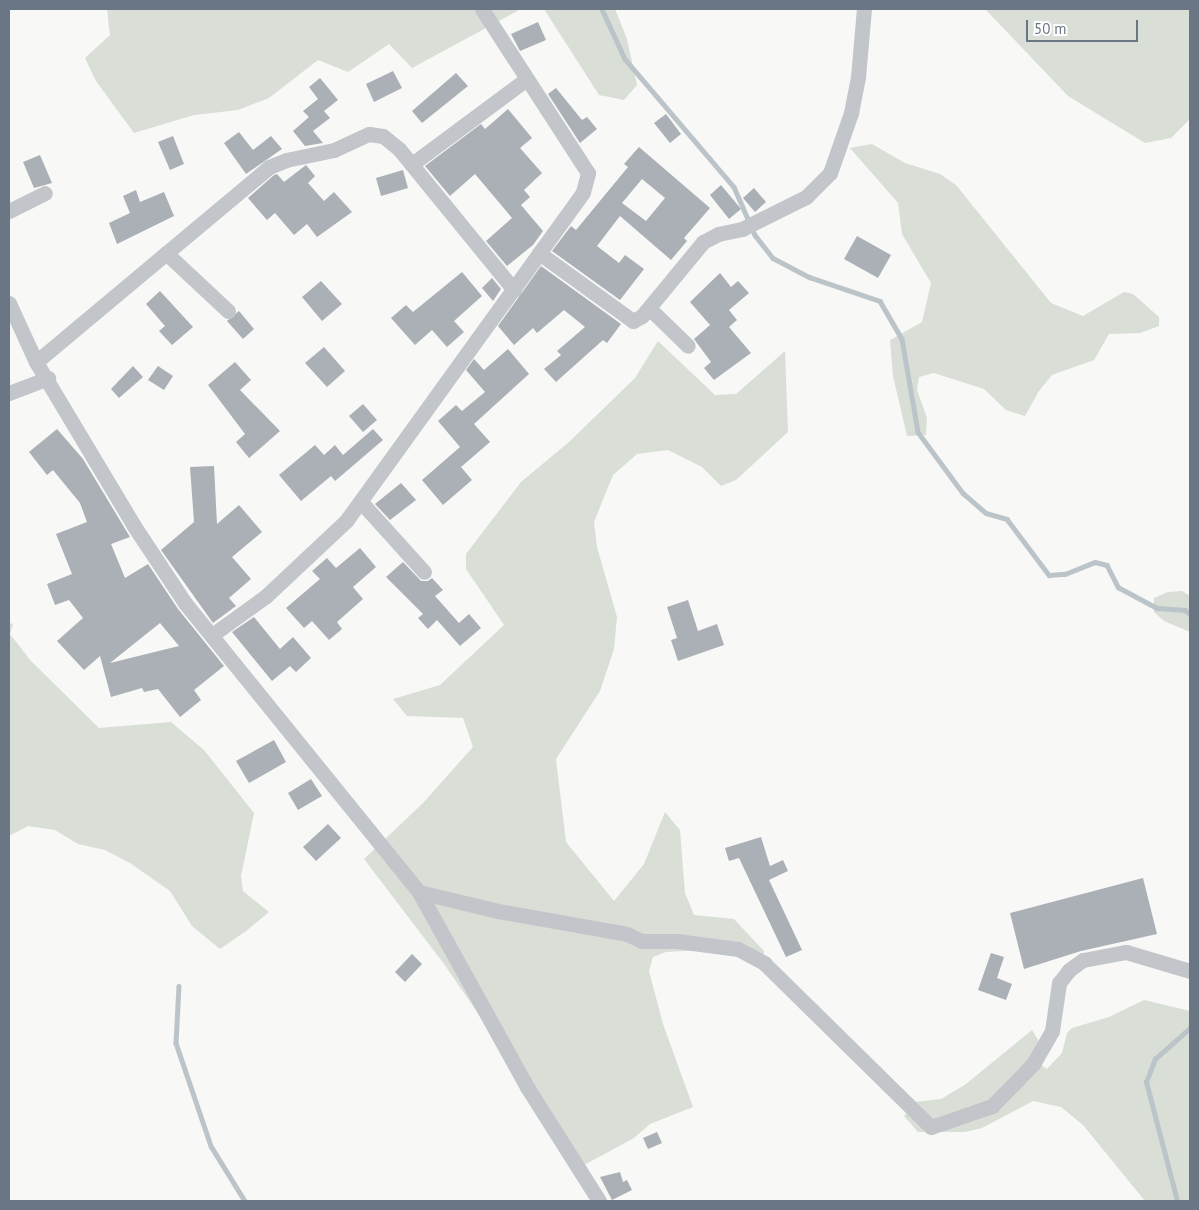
<!DOCTYPE html>
<html>
<head>
<meta charset="utf-8">
<style>
	body { margin:0 }
	#map { position:relative; width:1199px; height:1210px; overflow:hidden; background:#f8f8f6; font-family:"PT Sans",sans-serif }
	div>[style] { position:absolute }
	.green>* { inset:0; background:#d9ded7 }
	.stream>* { height:4.5px; margin:-2.25px; padding:0 2.25px; transform-origin:2.25px; border-radius:2.25px; background:#bbc4c9 }
	.building>* { inset:0; background:#aab0b6 }
	.street>* { height:15px; margin:-7.5px; padding:0 7.5px; transform-origin:7.5px; border-radius:7.5px; background:#c2c5c9 }
	span { translate:-50% -50%; white-space:nowrap; text-align:center; line-height:1.15; -webkit-text-stroke:5px #fff; paint-order:stroke }
	.frame { position:absolute; inset:0; border:10px solid #6a7684; pointer-events:none }
	.scale { position:absolute; left:1026px; top:20px; width:112px; height:22px; box-sizing:border-box; border:2px solid #6a7684; border-top:0; padding-left:6px; font-size:15px; line-height:18px; white-space:nowrap; color:#6a7684; -webkit-text-stroke:4px #fff; paint-order:stroke }
</style>
</head>
<body>
<div id="map">
	<div class="green">
		<div style="clip-path:polygon(107px 9px,521px 9px,412px 68px,389px 44px,348px 72px,318px 60px,269px 98px,238px 110px,194px 115px,134px 133px,96px 81px,85px 58px,110px 35px)"></div>
		<div style="clip-path:polygon(544px 9px,615px 9px,627px 39px,637px 85px,624px 100px,599px 95px)"></div>
		<div style="clip-path:polygon(985px 9px,1190px 9px,1190px 119px,1171px 138px,1145px 143px,1068px 96px)"></div>
		<div style="clip-path:polygon(872px 144px,905px 163px,940px 174px,956px 185px,1051px 303px,1083px 316px,1124px 292px,1133px 294px,1159px 317px,1159px 326px,1140px 333px,1109px 334px,1094px 360px,1052px 375px,1039px 391px,1025px 416px,1006px 410px,984px 389px,934px 373px,919px 377px,917px 390px,927px 418px,926px 435px,907px 436px,893px 376px,890px 340px,922px 322px,931px 283px,902px 234px,898px 203px,850px 148px)"></div>
		<div style="clip-path:polygon(658px 341px,715px 395px,736px 394px,785px 351px,788px 432px,736px 480px,721px 486px,702px 467px,668px 450px,637px 454px,613px 475px,594px 522px,597px 547px,617px 617px,614px 649px,600px 691px,556px 759px,566px 842px,614px 901px,644px 864px,665px 812px,680px 830px,685px 893px,694px 915px,734px 919px,764px 951px,764px 970px,737px 955px,703px 950px,666px 952px,653px 957px,649px 971px,663px 1024px,693px 1107px,650px 1124px,634px 1138px,573px 1171px,486px 1025px,444px 964px,364px 859px,423px 803px,473px 747px,463px 718px,407px 716px,393px 699px,440px 685px,504px 625px,466px 569px,466px 554px,521px 482px,569px 442px,635px 378px)"></div>
		<div style="clip-path:polygon(1182px 591px,1190px 596px,1190px 632px,1164px 621px,1154px 612px,1154px 598px,1168px 592px)"></div>
		<div style="clip-path:polygon(9px 623px,13px 624px,10px 634px,31px 661px,99px 728px,171px 722px,204px 750px,254px 813px,241px 876px,243px 891px,269px 912px,246px 931px,220px 949px,192px 926px,170px 891px,130px 863px,105px 850px,78px 844px,55px 830px,28px 826px,9px 836px)"></div>
		<div style="clip-path:polygon(1144px 1000px,1190px 1011px,1190px 1201px,1145px 1201px,1083px 1125px,1061px 1107px,1033px 1101px,982px 1128px,965px 1132px,918px 1132px,904px 1116px,915px 1102px,941px 1099px,966px 1084px,1032px 1030px,1038px 1040px,1038px 1063px,1047px 1069px,1062px 1053px,1067px 1033px,1072px 1028px,1109px 1017px)"></div>
	</div>
	<div class="stream">
		<div style="left:602px;top:9px;width:55px;rotate:65.3deg"></div>
		<div style="left:625px;top:59px;width:168px;rotate:49.6deg"></div>
		<div style="left:734px;top:187px;width:52px;rotate:66.4deg"></div>
		<div style="left:755px;top:235px;width:29px;rotate:52deg"></div>
		<div style="left:773px;top:258px;width:41px;rotate:27.8deg"></div>
		<div style="left:809px;top:277px;width:75px;rotate:18.7deg"></div>
		<div style="left:880px;top:301px;width:44px;rotate:59.9deg"></div>
		<div style="left:902px;top:339px;width:94px;rotate:80.2deg"></div>
		<div style="left:918px;top:432px;width:76px;rotate:53.6deg"></div>
		<div style="left:963px;top:493px;width:30px;rotate:41deg"></div>
		<div style="left:986px;top:513px;width:22px;rotate:16deg"></div>
		<div style="left:1007px;top:519px;width:70px;rotate:53.1deg"></div>
		<div style="left:1049px;top:575px;width:16px;rotate:-4deg"></div>
		<div style="left:1065px;top:574px;width:32px;rotate:-22deg"></div>
		<div style="left:1095px;top:562px;width:12px;rotate:14deg"></div>
		<div style="left:1107px;top:565px;width:25px;rotate:63deg"></div>
		<div style="left:1118px;top:587px;width:44px;rotate:28.3deg"></div>
		<div style="left:1157px;top:608px;width:28px;rotate:4deg"></div>
		<div style="left:1185px;top:610px;width:6px;rotate:39deg"></div>
		<div style="left:179px;top:986px;width:57px;rotate:93deg"></div>
		<div style="left:176px;top:1043px;width:109px;rotate:71.2deg"></div>
		<div style="left:211px;top:1146px;width:65px;rotate:58.3deg"></div>
		<div style="left:1177px;top:1201px;width:123px;rotate:-104.6deg"></div>
		<div style="left:1146px;top:1082px;width:25px;rotate:-69deg"></div>
		<div style="left:1155px;top:1059px;width:47px;rotate:-41.5deg"></div>
	</div>
	<div class="building">
		<div style="clip-path:polygon(538px 22px,546px 40px,520px 51px,511px 34px)"></div>
		<div style="clip-path:polygon(393px 71px,402px 88px,374px 102px,366px 84px)"></div>
		<div style="clip-path:polygon(456px 73px,468px 86px,422px 123px,412px 111px)"></div>
		<div style="clip-path:polygon(320px 78px,338px 100px,324px 111px,330px 118px,313px 131px,323px 143px,305px 146px,293px 131px,309px 117px,303px 111px,318px 99px,309px 87px)"></div>
		<div style="clip-path:polygon(556px 88px,582px 120px,587px 117px,597px 129px,580px 143px,548px 94px)"></div>
		<div style="clip-path:polygon(508px 109px,532px 138px,520px 148px,542px 173px,524px 190px,530px 197px,521px 205px,543px 231px,533px 245px,507px 266px,486px 241px,512px 218px,475px 174px,450px 196px,425px 166px,481px 124px,485px 129px)"></div>
		<div style="clip-path:polygon(666px 114px,681px 134px,670px 143px,654px 123px)"></div>
		<div style="clip-path:polygon(239px 132px,253px 150px,271px 136px,282px 149px,246px 174px,224px 143px)"></div>
		<div style="clip-path:polygon(173px 136px,184px 164px,170px 170px,158px 142px)"></div>
		<div style="clip-path:polygon(evenodd,639px 147px,710px 208px,684px 238px,687px 241px,671px 260px,620px 216px,597px 246px,619px 263px,625px 255px,644px 269px,620px 300px,552px 251px,571px 226px,576px 230px,628px 167px,624px 164px,639px 147px,642px 179px,665px 198px,646px 221px,622px 203px,642px 179px)"></div>
		<div style="clip-path:polygon(40px 155px,52px 183px,34px 188px,23px 162px)"></div>
		<div style="clip-path:polygon(306px 165px,315px 176px,308px 183px,324px 201px,334px 192px,352px 212px,317px 237px,307px 224px,294px 235px,275px 213px,267px 220px,248px 198px,274px 175px,277px 174px,284px 182px)"></div>
		<div style="clip-path:polygon(403px 170px,408px 188px,381px 196px,376px 178px)"></div>
		<div style="clip-path:polygon(721px 185px,741px 209px,729px 219px,710px 195px)"></div>
		<div style="clip-path:polygon(754px 188px,766px 202px,755px 212px,743px 198px)"></div>
		<div style="clip-path:polygon(136px 190px,140px 202px,164px 192px,174px 216px,117px 244px,109px 223px,130px 213px,123px 196px)"></div>
		<div style="clip-path:polygon(857px 236px,891px 255px,878px 278px,844px 259px)"></div>
		<div style="clip-path:polygon(541px 266px,621px 324px,607px 343px,603px 340px,556px 382px,544px 369px,561px 355px,557px 351px,585px 327px,564px 310px,537px 333px,533px 328px,514px 345px,498px 326px)"></div>
		<div style="clip-path:polygon(462px 272px,482px 296px,454px 321px,464px 332px,447px 347px,432px 330px,415px 345px,391px 318px,406px 305px,413px 312px)"></div>
		<div style="clip-path:polygon(720px 273px,731px 287px,738px 281px,749px 293px,729px 310px,737px 320px,729px 327px,751px 353px,714px 380px,704px 368px,711px 362px,694px 339px,710px 325px,690px 302px)"></div>
		<div style="clip-path:polygon(492px 278px,501px 289px,493px 301px,482px 288px)"></div>
		<div style="clip-path:polygon(321px 281px,342px 304px,322px 321px,302px 297px)"></div>
		<div style="clip-path:polygon(160px 291px,193px 327px,172px 345px,159px 331px,165px 326px,146px 304px)"></div>
		<div style="clip-path:polygon(239px 311px,254px 329px,243px 339px,227px 321px)"></div>
		<div style="clip-path:polygon(324px 347px,345px 371px,327px 387px,305px 363px)"></div>
		<div style="clip-path:polygon(508px 349px,529px 374px,474px 424px,490px 442px,461px 467px,472px 480px,443px 505px,422px 480px,460px 447px,438px 421px,456px 405px,462px 411px,485px 392px,466px 370px,474px 359px,484px 370px)"></div>
		<div style="clip-path:polygon(235px 362px,251px 380px,240px 390px,280px 431px,249px 458px,236px 442px,245px 434px,208px 385px)"></div>
		<div style="clip-path:polygon(133px 366px,143px 377px,119px 398px,111px 389px)"></div>
		<div style="clip-path:polygon(158px 366px,173px 376px,164px 390px,148px 380px)"></div>
		<div style="clip-path:polygon(363px 404px,377px 420px,363px 432px,349px 416px)"></div>
		<div style="clip-path:polygon(evenodd,57px 429px,83px 459px,130px 537px,111px 544px,125px 578px,148px 564px,178px 609px,224px 666px,194px 690px,201px 700px,180px 717px,158px 689px,144px 692px,142px 688px,111px 697px,100px 656px,84px 670px,57px 641px,83px 618px,69px 600px,55px 605px,47px 584px,72px 574px,56px 534px,87px 522px,80px 503px,53px 470px,47px 475px,29px 452px,57px 429px,160px 623px,179px 646px,110px 663px,160px 623px)"></div>
		<div style="clip-path:polygon(373px 429px,383px 440px,335px 481px,331px 476px,301px 501px,279px 475px,315px 445px,324px 455px,335px 445px,343px 455px)"></div>
		<div style="clip-path:polygon(214px 466px,217px 524px,239px 505px,262px 532px,232px 557px,251px 579px,229px 598px,236px 606px,213px 623px,161px 550px,194px 522px,190px 467px)"></div>
		<div style="clip-path:polygon(401px 483px,416px 500px,390px 520px,375px 504px)"></div>
		<div style="clip-path:polygon(360px 548px,376px 567px,353px 587px,363px 599px,337px 622px,342px 629px,329px 640px,312px 621px,304px 628px,286px 608px,320px 579px,312px 571px,327px 558px,336px 568px)"></div>
		<div style="clip-path:polygon(403px 562px,421px 581px,428px 581px,432px 578px,443px 590px,435px 596px,459px 623px,469px 614px,481px 628px,460px 646px,437px 620px,428px 629px,418px 618px,423px 614px,386px 577px)"></div>
		<div style="clip-path:polygon(688px 600px,698px 631px,717px 624px,724px 645px,678px 661px,671px 640px,677px 638px,667px 607px)"></div>
		<div style="clip-path:polygon(254px 617px,280px 649px,293px 637px,311px 658px,296px 672px,290px 666px,272px 681px,232px 632px)"></div>
		<div style="clip-path:polygon(274px 740px,286px 762px,249px 783px,236px 761px)"></div>
		<div style="clip-path:polygon(311px 779px,322px 796px,298px 810px,288px 793px)"></div>
		<div style="clip-path:polygon(328px 824px,341px 838px,316px 861px,303px 847px)"></div>
		<div style="clip-path:polygon(761px 837px,770px 866px,783px 860px,788px 871px,769px 880px,802px 950px,786px 957px,739px 858px,729px 861px,725px 848px)"></div>
		<div style="clip-path:polygon(1143px 878px,1157px 934px,1081px 951px,1024px 969px,1010px 913px)"></div>
		<div style="clip-path:polygon(991px 953px,1004px 957px,997px 978px,1012px 984px,1006px 1000px,978px 990px)"></div>
		<div style="clip-path:polygon(412px 954px,422px 964px,405px 982px,395px 972px)"></div>
		<div style="clip-path:polygon(657px 1132px,662px 1143px,648px 1149px,643px 1138px)"></div>
		<div style="clip-path:polygon(620px 1172px,623px 1182px,627px 1180px,632px 1190px,612px 1200px,600px 1177px)"></div>
	</div>
	<div class="street">
		<div style="left:412px;top:164px;width:141px;rotate:-36.6deg"></div>
		<div style="left:9px;top:211px;width:40px;rotate:-26.6deg"></div>
		<div style="left:166px;top:253px;width:85px;rotate:43.1deg"></div>
		<div style="left:539px;top:253px;width:116px;rotate:35.9deg"></div>
		<div style="left:633px;top:321px;width:10px;rotate:-29deg"></div>
		<div style="left:642px;top:316px;width:96px;rotate:-50.5deg"></div>
		<div style="left:703px;top:242px;width:17px;rotate:-28deg"></div>
		<div style="left:718px;top:234px;width:25px;rotate:-12deg"></div>
		<div style="left:742px;top:229px;width:72px;rotate:-26.6deg"></div>
		<div style="left:806px;top:197px;width:34px;rotate:-45deg"></div>
		<div style="left:830px;top:173px;width:64px;rotate:-70.7deg"></div>
		<div style="left:851px;top:113px;width:37px;rotate:-79deg"></div>
		<div style="left:858px;top:77px;width:68px;rotate:-85deg"></div>
		<div style="left:9px;top:303px;width:65px;rotate:65.4deg"></div>
		<div style="left:36px;top:362px;width:191px;rotate:59.1deg"></div>
		<div style="left:134px;top:526px;width:92px;rotate:56.5deg"></div>
		<div style="left:185px;top:603px;width:372px;rotate:51deg"></div>
		<div style="left:419px;top:892px;width:223px;rotate:61deg"></div>
		<div style="left:527px;top:1087px;width:135px;rotate:57.7deg"></div>
		<div style="left:649px;top:308px;width:54px;rotate:44.3deg"></div>
		<div style="left:36px;top:362px;width:304px;rotate:-39.9deg"></div>
		<div style="left:269px;top:167px;width:18px;rotate:-22deg"></div>
		<div style="left:286px;top:160px;width:49px;rotate:-11.8deg"></div>
		<div style="left:334px;top:150px;width:38px;rotate:-25deg"></div>
		<div style="left:369px;top:134px;width:14px;rotate:8deg"></div>
		<div style="left:383px;top:136px;width:21px;rotate:39deg"></div>
		<div style="left:399px;top:149px;width:182px;rotate:50.8deg"></div>
		<div style="left:9px;top:393px;width:42px;rotate:-21deg"></div>
		<div style="left:361px;top:502px;width:94px;rotate:48deg"></div>
		<div style="left:212px;top:635px;width:67px;rotate:-35.8deg"></div>
		<div style="left:266px;top:596px;width:110px;rotate:-43.2deg"></div>
		<div style="left:346px;top:521px;width:405px;rotate:-54.2deg"></div>
		<div style="left:583px;top:192px;width:20px;rotate:-75deg"></div>
		<div style="left:588px;top:173px;width:195px;rotate:-122.9deg"></div>
		<div style="left:419px;top:892px;width:81px;rotate:13.5deg"></div>
		<div style="left:498px;top:911px;width:131px;rotate:10.1deg"></div>
		<div style="left:627px;top:934px;width:17px;rotate:25deg"></div>
		<div style="left:642px;top:941px;width:35px"></div>
		<div style="left:677px;top:941px;width:62px;rotate:7.5deg"></div>
		<div style="left:738px;top:949px;width:30px;rotate:28deg"></div>
		<div style="left:764px;top:963px;width:234px;rotate:44.5deg"></div>
		<div style="left:931px;top:1127px;width:65px;rotate:-19deg"></div>
		<div style="left:992px;top:1106px;width:59px;rotate:-45.7deg"></div>
		<div style="left:1033px;top:1064px;width:38px;rotate:-60deg"></div>
		<div style="left:1052px;top:1031px;width:49px;rotate:-81.7deg"></div>
		<div style="left:1059px;top:983px;width:16px;rotate:-52deg"></div>
		<div style="left:1069px;top:970px;width:17px;rotate:-36deg"></div>
		<div style="left:1083px;top:960px;width:44px;rotate:-10.5deg"></div>
		<div style="left:1126px;top:952px;width:67px;rotate:16.5deg"></div>
	</div>
	<div class="frame"></div>
	<div class="scale">50 m</div>
</div>
</body>
</html>
